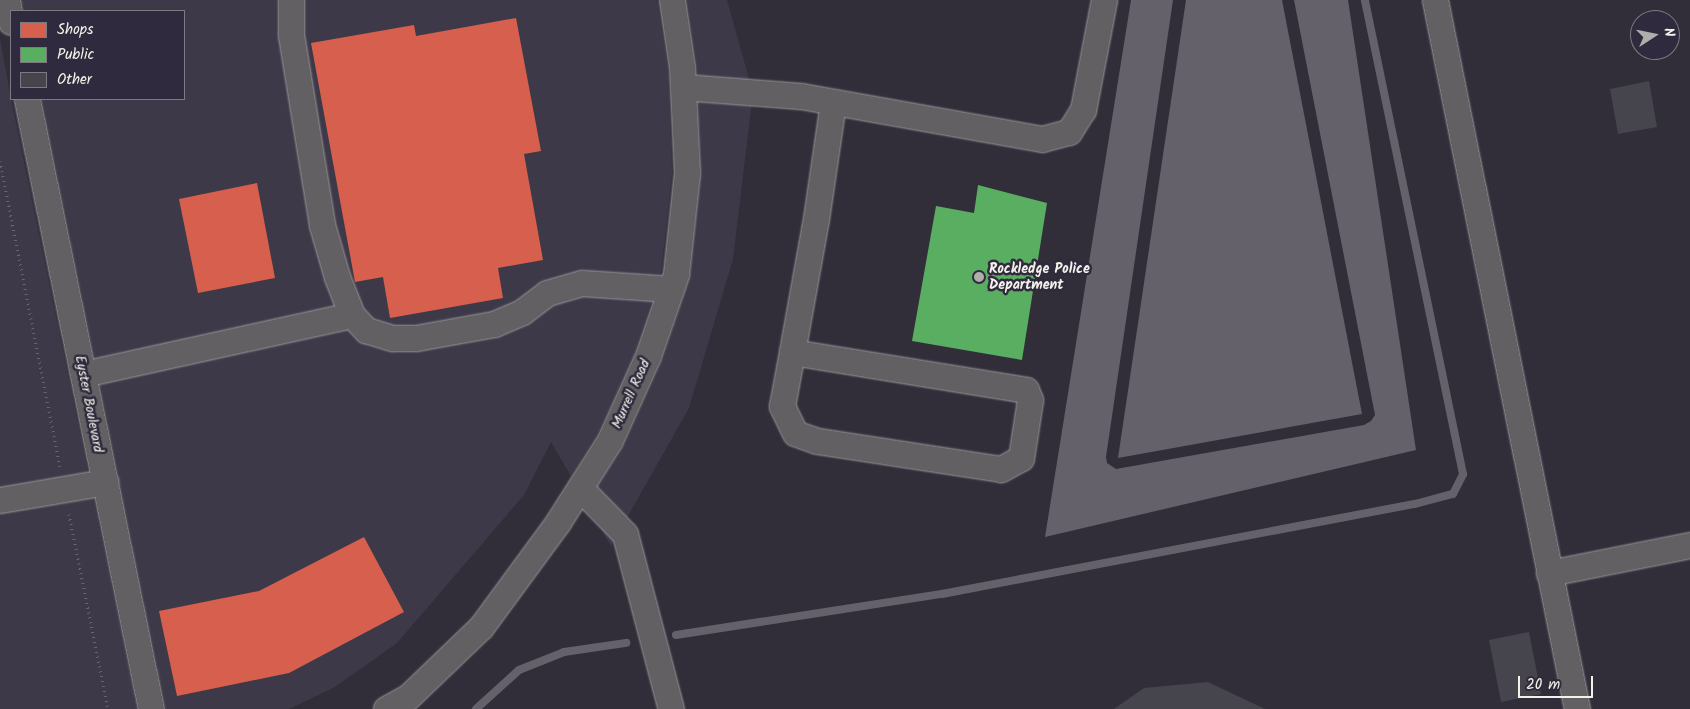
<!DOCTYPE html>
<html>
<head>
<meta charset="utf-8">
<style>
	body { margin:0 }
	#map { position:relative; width:1690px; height:709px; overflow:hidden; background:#312e39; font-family:Kalam,sans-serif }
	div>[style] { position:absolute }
	.built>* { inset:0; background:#3e3948 }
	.water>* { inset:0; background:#65616b }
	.shops>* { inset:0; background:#d6604d }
	.public>* { inset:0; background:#5aae61 }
	.stream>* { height:8px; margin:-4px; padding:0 4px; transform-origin:4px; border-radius:4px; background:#65616b }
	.building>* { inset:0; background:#46444c }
	.path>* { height:3px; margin-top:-1.5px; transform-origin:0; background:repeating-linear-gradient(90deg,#68666b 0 1px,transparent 0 5px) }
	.roads { filter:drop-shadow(0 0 1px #9a989b) drop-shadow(0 0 1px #9a989b) }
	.minor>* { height:25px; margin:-12.5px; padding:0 12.5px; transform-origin:12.5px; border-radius:12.5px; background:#626063 }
	.dots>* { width:14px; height:14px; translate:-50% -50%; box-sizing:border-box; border:2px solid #2f2a3d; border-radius:50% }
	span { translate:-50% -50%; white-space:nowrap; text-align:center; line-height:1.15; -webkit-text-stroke:5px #2f2a3d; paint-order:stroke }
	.poi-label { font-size:14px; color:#f4f1e8; font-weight:700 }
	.left { translate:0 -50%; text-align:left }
	.street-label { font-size:14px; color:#f4f1e8 }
	.legend { position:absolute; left:10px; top:10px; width:175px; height:90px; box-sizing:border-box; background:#2f2a3d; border:1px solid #7e7a81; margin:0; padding:6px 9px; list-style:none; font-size:15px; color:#f4f1e8 }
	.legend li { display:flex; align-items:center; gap:10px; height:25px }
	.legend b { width:25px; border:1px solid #7e7a81 }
	.north { position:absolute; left:1630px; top:10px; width:50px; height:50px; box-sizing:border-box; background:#2f2a3d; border:1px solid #7e7a81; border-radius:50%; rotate:79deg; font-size:14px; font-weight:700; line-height:20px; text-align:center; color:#f4f1e8 }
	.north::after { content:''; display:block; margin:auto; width:18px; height:22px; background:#b0adab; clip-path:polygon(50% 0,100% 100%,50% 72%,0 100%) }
	.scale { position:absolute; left:1518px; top:676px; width:75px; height:22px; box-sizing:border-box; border:2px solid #f4f1e8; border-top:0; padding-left:6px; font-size:15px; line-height:18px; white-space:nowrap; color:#f4f1e8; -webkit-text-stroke:4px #2f2a3d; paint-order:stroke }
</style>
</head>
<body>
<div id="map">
	<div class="built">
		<div style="clip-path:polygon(22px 0,657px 0,668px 69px,672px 173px,661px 273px,635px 352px,597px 435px,571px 476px,551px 442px,524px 495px,397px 643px,335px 687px,289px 709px,166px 709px,42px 99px,184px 99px,184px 11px,24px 11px)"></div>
		<div style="clip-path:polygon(687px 0,727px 0,753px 93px,733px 259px,689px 408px,611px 546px,586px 503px,624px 445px,663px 359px,690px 275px,701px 173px,697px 65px)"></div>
		<div style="clip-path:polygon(0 39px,11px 99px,137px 709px,0 709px)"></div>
	</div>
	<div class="water">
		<div style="clip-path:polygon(1131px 0,1173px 0,1106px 457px,1107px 463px,1116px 469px,1364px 425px,1371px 421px,1375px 415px,1294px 0,1348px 0,1416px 450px,1045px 537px)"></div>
		<div style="clip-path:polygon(1186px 0,1282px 0,1362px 414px,1118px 458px)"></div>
	</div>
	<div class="shops">
		<div style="clip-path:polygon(516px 18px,541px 151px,524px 154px,543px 260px,498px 268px,503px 298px,390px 318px,383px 277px,355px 282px,311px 43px,414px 25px,416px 36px)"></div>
		<div style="clip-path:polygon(257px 183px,275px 278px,198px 293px,179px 199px)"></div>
		<div style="clip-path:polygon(364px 537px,404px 612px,289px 673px,177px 696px,159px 611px,259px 591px)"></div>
	</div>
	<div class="public">
		<div style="clip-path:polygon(978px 185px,1047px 203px,1022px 360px,912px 341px,936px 206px,974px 213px)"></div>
	</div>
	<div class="stream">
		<div style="left:676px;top:635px;width:269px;rotate:-8.8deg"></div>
		<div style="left:942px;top:594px;width:481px;rotate:-10.8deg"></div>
		<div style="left:1415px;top:504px;width:39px;rotate:-15deg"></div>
		<div style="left:1453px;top:494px;width:22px;rotate:-63deg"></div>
		<div style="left:1463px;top:474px;width:484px;rotate:-101.7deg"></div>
		<div style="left:476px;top:709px;width:58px;rotate:-42.2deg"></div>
		<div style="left:519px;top:670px;width:48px;rotate:-21.8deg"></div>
		<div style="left:564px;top:652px;width:63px;rotate:-8.3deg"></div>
	</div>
	<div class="building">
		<div style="clip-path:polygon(1649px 81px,1657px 127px,1618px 134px,1610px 89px)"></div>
		<div style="clip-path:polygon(1529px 632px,1541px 694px,1501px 702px,1489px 640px)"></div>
		<div style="clip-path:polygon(1208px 682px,1265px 709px,1114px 709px,1144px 688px)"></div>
	</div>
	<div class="path">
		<div style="left:0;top:161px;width:311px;rotate:78.9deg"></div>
		<div style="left:69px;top:514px;width:199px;rotate:78.7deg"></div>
	</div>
	<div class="roads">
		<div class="minor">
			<div style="left:7px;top:0;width:22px;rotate:80deg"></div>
			<div style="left:291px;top:0;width:35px;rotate:90deg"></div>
			<div style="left:291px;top:35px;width:193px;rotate:80.7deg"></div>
			<div style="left:322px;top:225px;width:54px;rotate:73.9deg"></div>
			<div style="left:337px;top:277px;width:41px;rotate:68.5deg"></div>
			<div style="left:352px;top:315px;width:21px;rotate:47deg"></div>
			<div style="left:366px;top:330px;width:28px;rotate:17deg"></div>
			<div style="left:393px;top:338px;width:23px"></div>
			<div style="left:416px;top:338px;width:79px;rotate:-10.2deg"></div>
			<div style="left:494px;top:324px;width:30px;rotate:-23deg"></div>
			<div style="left:522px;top:312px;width:31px;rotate:-37deg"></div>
			<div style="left:547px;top:293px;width:36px;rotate:-16deg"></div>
			<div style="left:582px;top:283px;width:89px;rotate:3.9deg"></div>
			<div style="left:1435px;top:0;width:723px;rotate:78.67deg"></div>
			<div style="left:683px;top:87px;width:118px;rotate:4.4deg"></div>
			<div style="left:801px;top:96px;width:245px;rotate:10.1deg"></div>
			<div style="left:1042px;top:139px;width:28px;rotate:-15deg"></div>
			<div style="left:1069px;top:132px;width:26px;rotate:-58deg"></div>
			<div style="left:1083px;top:110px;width:112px;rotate:-79.2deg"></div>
			<div style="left:27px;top:99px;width:622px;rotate:78.51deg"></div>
			<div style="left:792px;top:352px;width:237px;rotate:9.2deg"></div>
			<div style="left:1026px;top:390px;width:11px;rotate:68deg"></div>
			<div style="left:1030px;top:400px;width:59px;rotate:98.8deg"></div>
			<div style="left:1021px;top:458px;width:23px;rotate:151deg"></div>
			<div style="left:1001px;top:469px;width:186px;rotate:-171.3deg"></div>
			<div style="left:817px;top:441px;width:23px;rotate:-160deg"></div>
			<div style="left:795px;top:433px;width:30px;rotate:-116deg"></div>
			<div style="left:782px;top:406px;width:55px;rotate:-79.5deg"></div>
			<div style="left:792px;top:352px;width:135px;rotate:-79.8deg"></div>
			<div style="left:816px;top:219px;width:118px;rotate:-81.7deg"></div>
			<div style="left:83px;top:374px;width:275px;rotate:-12.4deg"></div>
			<div style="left:580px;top:488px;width:64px;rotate:45.6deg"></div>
			<div style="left:625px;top:534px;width:181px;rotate:75.3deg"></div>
			<div style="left:0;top:500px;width:107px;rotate:-9.7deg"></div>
			<div style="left:1549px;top:573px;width:144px;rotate:-11.2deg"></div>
			<div style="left:386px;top:709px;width:25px;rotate:-29deg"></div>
			<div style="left:408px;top:697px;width:101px;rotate:-43.8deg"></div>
			<div style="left:481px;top:627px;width:130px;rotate:-53.7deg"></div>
			<div style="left:558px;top:522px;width:97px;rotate:-57.6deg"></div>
			<div style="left:610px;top:440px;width:92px;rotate:-65.7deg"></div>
			<div style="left:648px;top:356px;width:87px;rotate:-71.1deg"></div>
			<div style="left:676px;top:274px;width:102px;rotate:-83.8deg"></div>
			<div style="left:687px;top:173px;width:106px;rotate:-92.7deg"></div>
			<div style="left:682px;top:67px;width:68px;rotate:-98.5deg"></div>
		</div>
	</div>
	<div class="dots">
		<div style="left:979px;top:277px;background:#b0adab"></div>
	</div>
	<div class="poi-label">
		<span class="left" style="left:989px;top:277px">Rockledge Police<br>Department</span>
	</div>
	<div class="street-label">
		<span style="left:631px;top:394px;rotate:-66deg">Murrell Road</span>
		<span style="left:89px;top:404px;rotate:79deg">Eyster Boulevard</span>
	</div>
	<ul class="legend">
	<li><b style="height:14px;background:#d6604d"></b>Shops</li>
	<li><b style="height:14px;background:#5aae61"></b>Public</li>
	<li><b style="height:14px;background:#46444c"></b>Other</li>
	</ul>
	<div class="north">N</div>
	<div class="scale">20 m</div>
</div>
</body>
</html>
